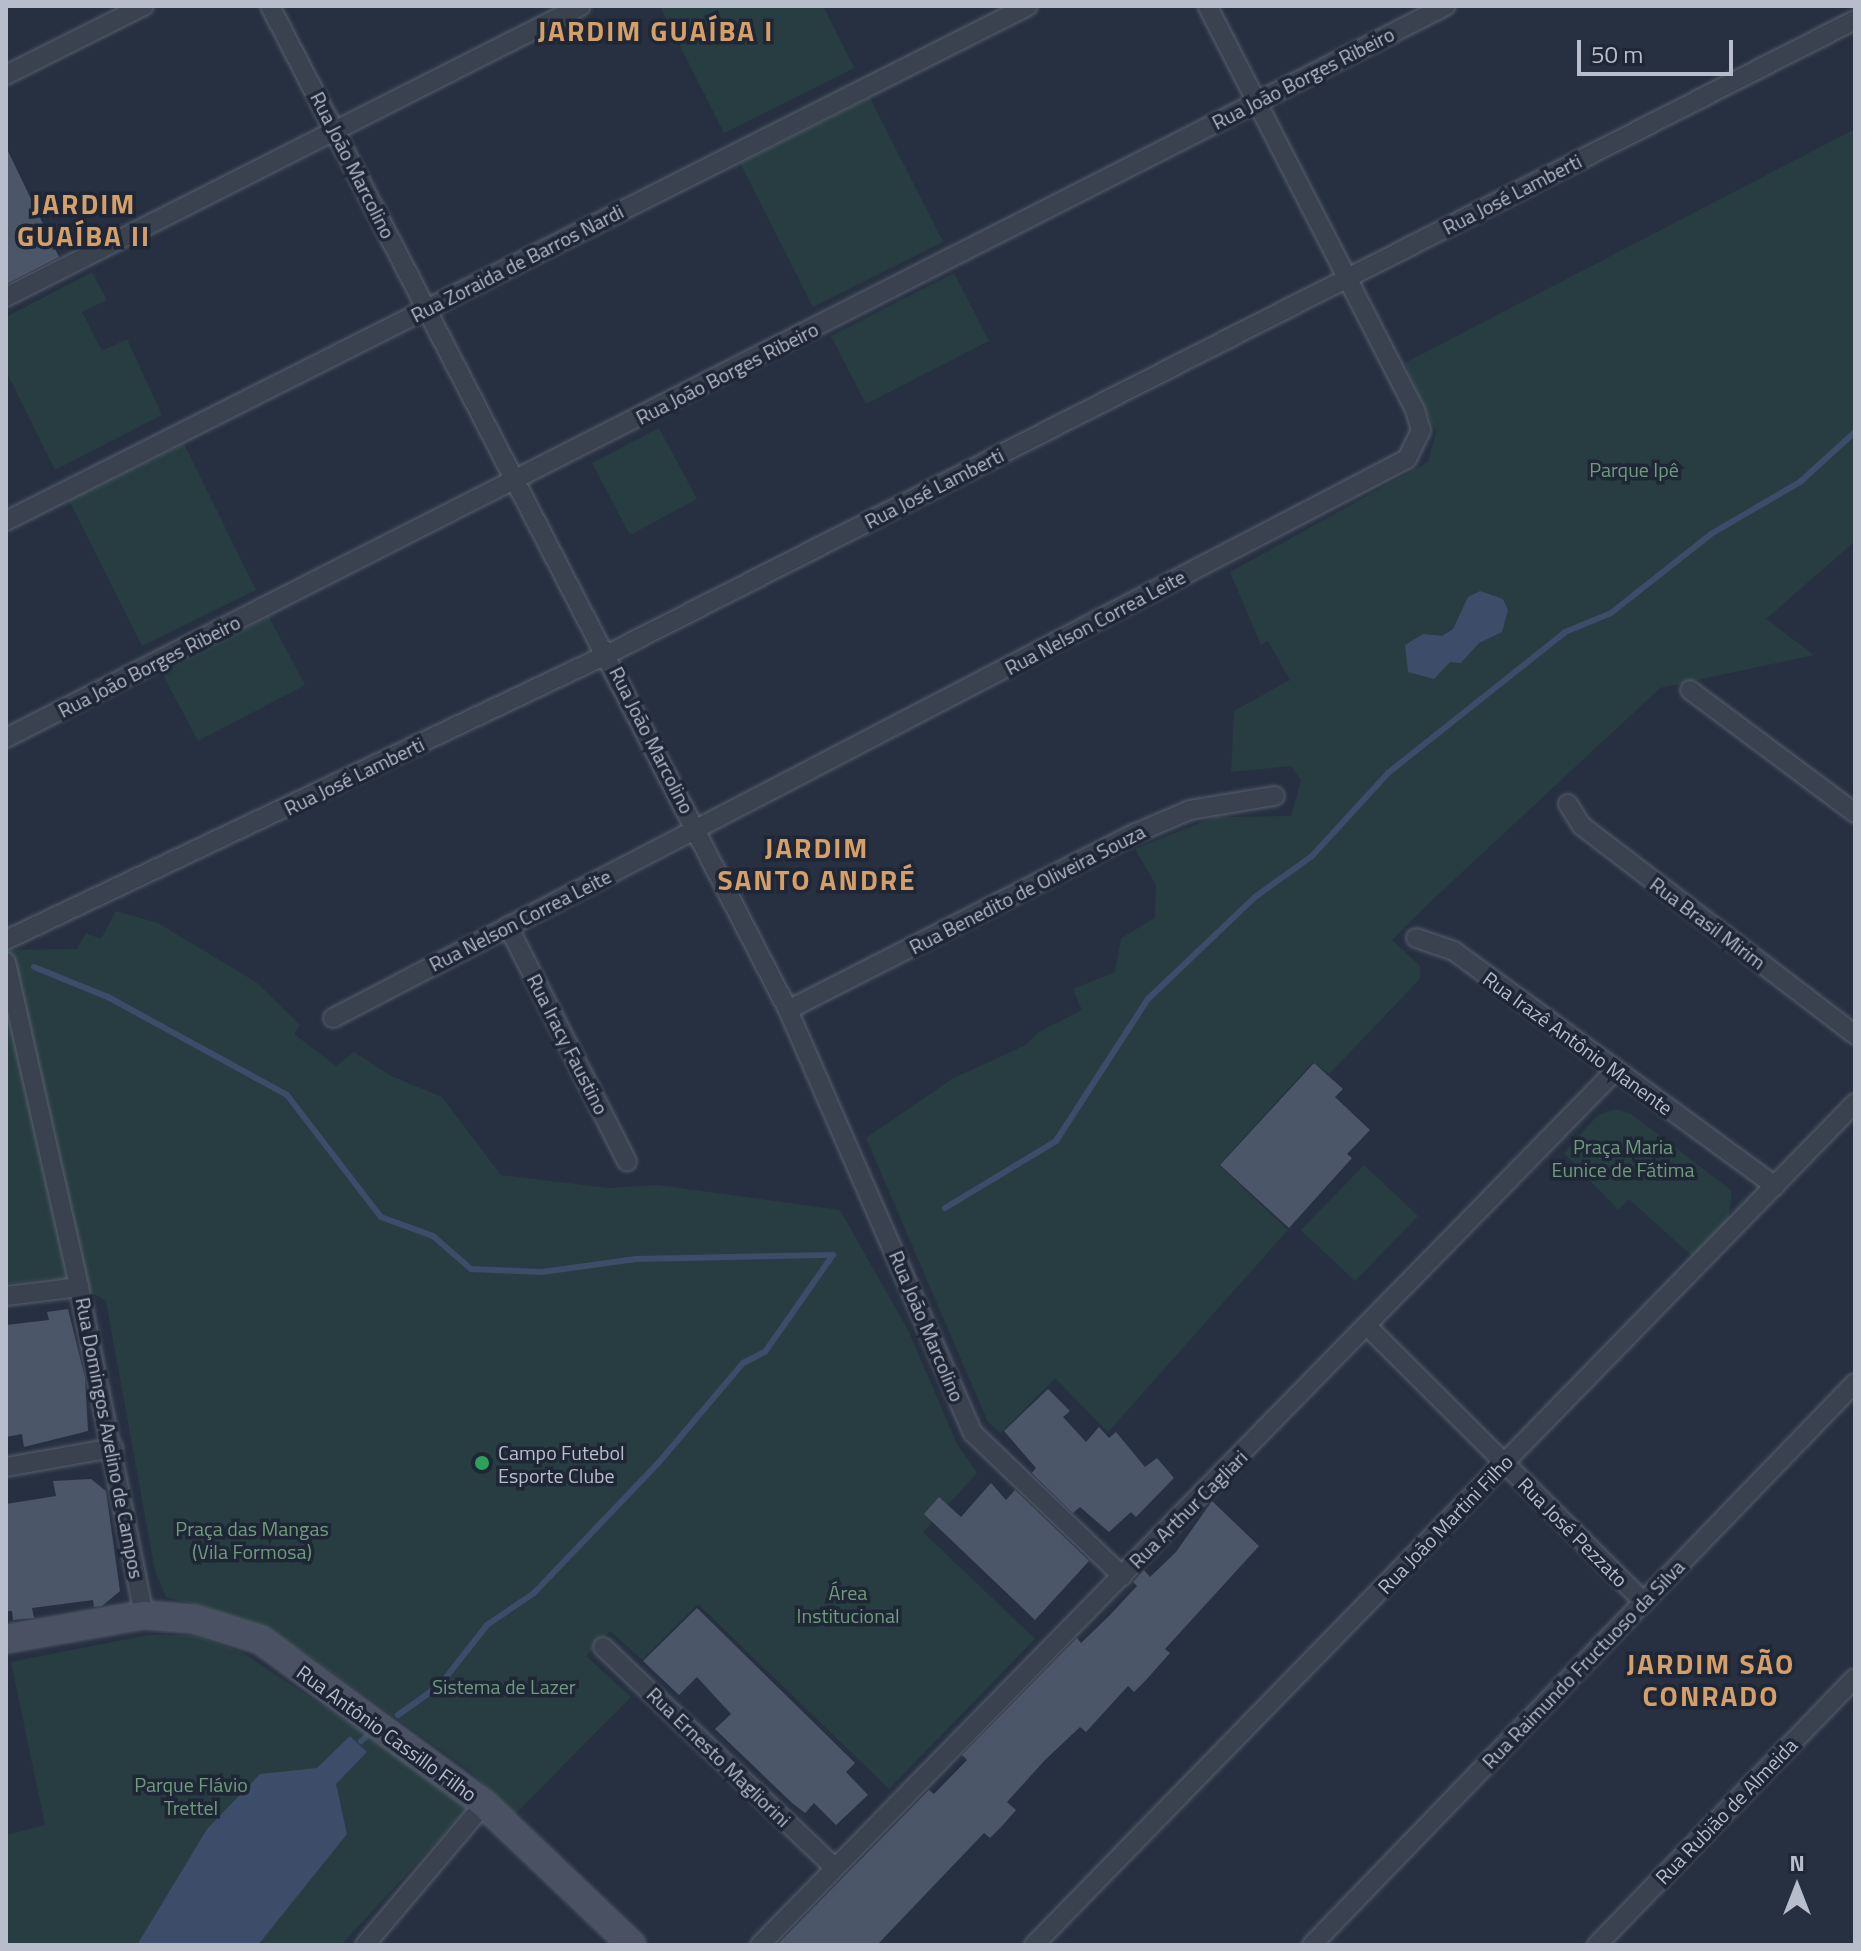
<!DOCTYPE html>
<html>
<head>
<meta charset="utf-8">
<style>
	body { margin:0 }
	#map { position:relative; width:1861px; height:1951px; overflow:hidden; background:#263040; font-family:"Titillium Web",sans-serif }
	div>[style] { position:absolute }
	.green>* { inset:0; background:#283d41 }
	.water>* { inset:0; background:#3c4c69 }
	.stream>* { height:6px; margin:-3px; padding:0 3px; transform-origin:3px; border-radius:3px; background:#3c4c69 }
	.building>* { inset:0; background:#4c5669 }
	.roads { filter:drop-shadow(0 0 2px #58606e) drop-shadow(0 0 2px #58606e) }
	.street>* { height:18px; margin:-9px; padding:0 9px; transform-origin:9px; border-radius:9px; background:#3a4250 }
	.secondary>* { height:26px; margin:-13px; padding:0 13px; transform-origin:13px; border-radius:13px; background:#495163 }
	.dots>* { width:22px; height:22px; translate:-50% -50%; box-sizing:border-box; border:4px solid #1f2736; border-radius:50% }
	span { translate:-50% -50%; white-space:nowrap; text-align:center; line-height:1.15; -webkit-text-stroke:7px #1f2736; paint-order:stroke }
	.street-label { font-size:20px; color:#b7bdcb }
	.park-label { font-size:20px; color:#6f9b7c }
	.poi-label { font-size:20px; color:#b7bdcb }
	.left { translate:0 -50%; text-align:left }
	.district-label { font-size:28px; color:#d49f69; font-weight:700; letter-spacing:2px }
	.frame { position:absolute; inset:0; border:8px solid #b7bdcb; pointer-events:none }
	.north { position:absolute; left:1757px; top:1847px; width:80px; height:80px; -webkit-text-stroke:6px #1f2736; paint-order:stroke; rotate:0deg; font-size:22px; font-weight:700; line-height:32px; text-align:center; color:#b7bdcb }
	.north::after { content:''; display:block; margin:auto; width:28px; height:36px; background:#b7bdcb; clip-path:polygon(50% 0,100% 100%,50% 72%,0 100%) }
	.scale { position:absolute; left:1577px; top:40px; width:156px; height:36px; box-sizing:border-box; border:4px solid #b7bdcb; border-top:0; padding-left:10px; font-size:24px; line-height:28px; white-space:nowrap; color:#b7bdcb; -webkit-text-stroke:6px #1f2736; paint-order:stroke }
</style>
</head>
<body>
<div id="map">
	<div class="green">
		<div style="clip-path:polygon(660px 6px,823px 6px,854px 68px,724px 133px)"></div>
		<div style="clip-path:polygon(870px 98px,943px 242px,813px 307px,740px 163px)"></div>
		<div style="clip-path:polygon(1855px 129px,1855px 541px,1766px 619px,1814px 655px,1660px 688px,1427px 905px,1392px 940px,1420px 966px,1420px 979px,1329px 1074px,1313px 1062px,1219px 1165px,1288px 1230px,1108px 1432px,1055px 1378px,1001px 1433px,988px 1422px,866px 1138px,952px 1079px,1026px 1045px,1039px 1032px,1082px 1010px,1073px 989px,1115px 972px,1121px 938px,1155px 918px,1156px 885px,1135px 849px,1215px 817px,1291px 816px,1301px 781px,1291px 766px,1231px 772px,1234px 711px,1290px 680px,1268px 641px,1261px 645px,1230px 572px,1428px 462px,1436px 432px,1405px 363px)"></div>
		<div style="clip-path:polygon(92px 272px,107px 300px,82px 312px,102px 351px,127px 339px,162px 415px,55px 470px,6px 371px,6px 317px)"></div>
		<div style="clip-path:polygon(954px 273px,989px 341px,866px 404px,831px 336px)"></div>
		<div style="clip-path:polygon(659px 428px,697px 499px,630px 535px,592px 463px)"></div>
		<div style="clip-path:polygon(184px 444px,256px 590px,142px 646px,69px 500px)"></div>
		<div style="clip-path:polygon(269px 617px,305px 685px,198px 741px,162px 673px)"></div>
		<div style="clip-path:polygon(116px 911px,158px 923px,256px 982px,300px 1025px,294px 1034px,336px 1066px,354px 1052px,391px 1076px,442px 1097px,501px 1175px,608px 1188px,658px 1185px,840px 1210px,908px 1330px,957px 1444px,977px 1473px,923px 1532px,1035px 1639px,889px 1789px,698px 1604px,642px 1660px,610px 1631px,586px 1656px,631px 1697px,514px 1815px,469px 1770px,302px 1651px,206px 1607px,166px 1597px,155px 1571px,106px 1301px,71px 1281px,52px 1278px,6px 1284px,6px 950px,77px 949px,86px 933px,101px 939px)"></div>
		<div style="clip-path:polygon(1615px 1109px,1631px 1114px,1732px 1191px,1728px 1223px,1694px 1258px,1629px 1199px,1618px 1210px,1564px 1153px,1597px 1116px)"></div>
		<div style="clip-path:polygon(1364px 1165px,1418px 1216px,1355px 1281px,1301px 1230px)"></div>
		<div style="clip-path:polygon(148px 1635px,193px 1635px,240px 1651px,397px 1755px,467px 1809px,341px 1945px,6px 1945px,6px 1835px,45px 1825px,11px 1662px)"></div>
	</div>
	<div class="water">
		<div style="clip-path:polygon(1480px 591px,1503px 599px,1508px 610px,1502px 632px,1479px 643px,1461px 663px,1450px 662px,1434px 679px,1408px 672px,1405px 645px,1423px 634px,1442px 636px,1453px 629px,1468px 597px)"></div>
		<div style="clip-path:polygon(350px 1736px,367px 1752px,336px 1784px,347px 1834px,258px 1945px,137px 1945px,207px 1829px,260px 1774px,317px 1768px)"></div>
	</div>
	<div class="stream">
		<div style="left:34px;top:967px;width:80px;rotate:22.1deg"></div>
		<div style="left:108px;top:997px;width:204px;rotate:28.7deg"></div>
		<div style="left:287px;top:1095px;width:154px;rotate:52.4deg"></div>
		<div style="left:381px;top:1217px;width:55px;rotate:20.1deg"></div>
		<div style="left:433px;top:1236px;width:50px;rotate:41deg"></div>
		<div style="left:471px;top:1269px;width:71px;rotate:2.4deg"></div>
		<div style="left:542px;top:1272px;width:95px;rotate:-7.9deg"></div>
		<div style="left:636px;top:1259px;width:197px;rotate:-1.2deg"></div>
		<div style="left:945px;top:1208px;width:130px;rotate:-31.1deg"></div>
		<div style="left:1056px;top:1141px;width:169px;rotate:-57.1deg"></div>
		<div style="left:1148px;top:999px;width:148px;rotate:-43.6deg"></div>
		<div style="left:1255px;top:897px;width:70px;rotate:-35.7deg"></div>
		<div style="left:1312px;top:856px;width:113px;rotate:-47.5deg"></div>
		<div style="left:1388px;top:773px;width:226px;rotate:-38.5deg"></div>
		<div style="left:1565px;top:632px;width:50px;rotate:-22.4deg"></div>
		<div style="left:1611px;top:613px;width:127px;rotate:-38.3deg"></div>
		<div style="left:1711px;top:534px;width:103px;rotate:-30.3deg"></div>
		<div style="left:1800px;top:482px;width:74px;rotate:-42.3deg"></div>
		<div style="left:398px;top:1715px;width:52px;rotate:-35.5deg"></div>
		<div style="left:440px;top:1685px;width:76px;rotate:-51.9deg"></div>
		<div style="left:487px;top:1625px;width:57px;rotate:-34.2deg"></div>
		<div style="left:534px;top:1593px;width:182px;rotate:-46.3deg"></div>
		<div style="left:660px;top:1461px;width:128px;rotate:-49.7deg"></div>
		<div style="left:743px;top:1363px;width:25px;rotate:-27deg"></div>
		<div style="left:765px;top:1352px;width:118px;rotate:-55deg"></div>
		<div style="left:361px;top:1741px;width:6px;rotate:-39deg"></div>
	</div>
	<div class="building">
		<div style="clip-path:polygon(6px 147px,59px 257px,6px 284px)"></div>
		<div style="clip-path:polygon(1314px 1063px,1343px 1089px,1335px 1097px,1370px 1130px,1347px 1154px,1352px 1158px,1289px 1228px,1220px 1165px)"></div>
		<div style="clip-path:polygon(68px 1309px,85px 1378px,88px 1431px,24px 1447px,22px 1434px,6px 1437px,6px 1325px,49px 1320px,47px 1312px)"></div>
		<div style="clip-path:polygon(1048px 1389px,1070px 1411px,1063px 1417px,1086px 1442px,1099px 1427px,1109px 1438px,1116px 1432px,1145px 1467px,1157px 1458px,1174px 1478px,1136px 1517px,1131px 1512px,1109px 1532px,1080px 1507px,1073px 1513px,1032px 1473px,1036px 1468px,1004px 1431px)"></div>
		<div style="clip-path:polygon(91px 1479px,106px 1491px,120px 1591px,102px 1606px,94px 1607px,93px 1600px,32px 1608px,34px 1618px,13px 1620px,12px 1611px,6px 1611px,6px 1504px,56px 1496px,53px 1481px)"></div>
		<div style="clip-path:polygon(991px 1483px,1006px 1500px,1015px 1490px,1089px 1561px,1035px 1620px,924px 1514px,939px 1497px,961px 1517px)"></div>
		<div style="clip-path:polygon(1212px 1501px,1259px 1546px,1165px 1649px,1170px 1653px,1146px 1680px,1134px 1692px,1128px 1686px,1086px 1732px,1080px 1727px,1045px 1760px,1007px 1802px,1016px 1810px,1002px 1826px,990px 1838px,984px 1833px,877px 1945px,777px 1945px,929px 1790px,934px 1794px,967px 1760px,962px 1755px,1077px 1638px,1081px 1643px,1110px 1615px,1137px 1586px,1133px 1582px,1144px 1570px,1150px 1577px,1176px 1552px)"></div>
		<div style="clip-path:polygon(697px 1608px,855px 1763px,846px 1772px,868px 1795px,836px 1825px,814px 1803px,805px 1813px,792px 1803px,715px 1729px,731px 1714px,697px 1677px,679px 1695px,643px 1661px)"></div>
	</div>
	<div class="roads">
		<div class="street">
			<div style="left:270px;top:6px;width:1130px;rotate:62.71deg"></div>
			<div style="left:788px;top:1010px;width:462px;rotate:66.4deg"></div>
			<div style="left:973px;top:1433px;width:207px;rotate:43.8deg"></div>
			<div style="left:6px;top:75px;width:154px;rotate:-26.6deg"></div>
			<div style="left:6px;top:297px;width:644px;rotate:-26.84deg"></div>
			<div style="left:6px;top:521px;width:1144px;rotate:-26.74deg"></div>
			<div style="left:1690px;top:690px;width:206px;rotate:36.7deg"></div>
			<div style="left:6px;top:738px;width:1615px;rotate:-26.95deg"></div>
			<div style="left:1568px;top:804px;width:26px;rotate:58deg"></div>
			<div style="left:1582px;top:826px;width:344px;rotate:37.4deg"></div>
			<div style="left:508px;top:926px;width:264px;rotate:63.2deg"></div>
			<div style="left:1416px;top:938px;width:40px;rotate:18.9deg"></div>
			<div style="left:1454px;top:951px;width:398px;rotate:36.2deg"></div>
			<div style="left:6px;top:940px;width:666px;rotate:-25.41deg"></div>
			<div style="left:608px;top:654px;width:1399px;rotate:-26.95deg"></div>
			<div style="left:6px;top:962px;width:333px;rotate:77.3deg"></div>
			<div style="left:788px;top:1010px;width:390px;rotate:-27deg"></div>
			<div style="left:1136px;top:833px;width:59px;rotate:-23.1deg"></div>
			<div style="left:1190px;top:810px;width:86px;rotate:-9.4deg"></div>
			<div style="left:333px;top:1018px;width:1211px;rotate:-27.5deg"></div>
			<div style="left:1407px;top:459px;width:32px;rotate:-64deg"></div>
			<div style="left:1421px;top:430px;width:21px;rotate:-107deg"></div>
			<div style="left:1415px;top:410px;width:454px;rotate:-117.2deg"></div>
			<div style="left:6px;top:1296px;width:74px;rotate:-7deg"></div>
			<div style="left:79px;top:1287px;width:334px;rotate:78.8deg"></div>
			<div style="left:1367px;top:1326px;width:391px;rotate:44.9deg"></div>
			<div style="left:6px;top:1467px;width:109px;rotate:-10.1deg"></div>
			<div style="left:603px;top:1647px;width:320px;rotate:43.6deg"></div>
			<div style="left:365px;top:1945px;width:185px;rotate:-49.8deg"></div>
			<div style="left:760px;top:1945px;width:1223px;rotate:-45.63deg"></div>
			<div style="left:1034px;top:1945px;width:1176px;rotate:-45.72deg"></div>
			<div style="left:1312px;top:1945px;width:781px;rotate:-45.99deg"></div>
			<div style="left:1597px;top:1945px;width:371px;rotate:-46deg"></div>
		</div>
		<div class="secondary">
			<div style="left:6px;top:1639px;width:140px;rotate:-9.9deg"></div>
			<div style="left:144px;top:1615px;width:50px;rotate:4.6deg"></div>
			<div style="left:194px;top:1619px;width:70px;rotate:17.4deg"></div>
			<div style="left:261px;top:1640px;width:277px;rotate:36.3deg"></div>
			<div style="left:484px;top:1804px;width:204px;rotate:43.6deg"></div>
		</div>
	</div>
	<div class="dots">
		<div style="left:482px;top:1463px;background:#2e9e5b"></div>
	</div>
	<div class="street-label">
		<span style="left:1303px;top:78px;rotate:-27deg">Rua João Borges Ribeiro</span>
		<span style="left:353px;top:165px;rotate:63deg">Rua João Marcolino</span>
		<span style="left:1512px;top:194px;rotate:-27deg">Rua José Lamberti</span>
		<span style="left:517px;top:263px;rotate:-27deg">Rua Zoraida de Barros Nardi</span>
		<span style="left:727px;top:373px;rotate:-27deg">Rua João Borges Ribeiro</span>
		<span style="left:934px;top:488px;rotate:-27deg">Rua José Lamberti</span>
		<span style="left:1095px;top:622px;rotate:-28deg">Rua Nelson Correa Leite</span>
		<span style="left:149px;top:666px;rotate:-27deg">Rua João Borges Ribeiro</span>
		<span style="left:652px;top:740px;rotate:63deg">Rua João Marcolino</span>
		<span style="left:354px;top:776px;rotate:-26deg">Rua José Lamberti</span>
		<span style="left:1027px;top:889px;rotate:-27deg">Rua Benedito de Oliveira Souza</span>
		<span style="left:520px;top:920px;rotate:-27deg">Rua Nelson Correa Leite</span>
		<span style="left:1708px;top:923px;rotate:37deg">Rua Brasil Mirim</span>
		<span style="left:1578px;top:1043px;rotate:36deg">Rua Irazê Antônio Manente</span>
		<span style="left:568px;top:1044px;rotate:63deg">Rua Iracy Faustino</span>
		<span style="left:927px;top:1326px;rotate:67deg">Rua João Marcolino</span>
		<span style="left:110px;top:1438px;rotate:79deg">Rua Domingos Avelino de Campos</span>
		<span style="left:1188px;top:1509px;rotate:-45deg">Rua Arthur Cagliari</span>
		<span style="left:1445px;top:1524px;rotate:-46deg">Rua João Martini Filho</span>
		<span style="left:1573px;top:1532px;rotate:45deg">Rua José Pezzato</span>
		<span style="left:1583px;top:1664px;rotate:-46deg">Rua Raimundo Fructuoso da Silva</span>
		<span style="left:387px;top:1733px;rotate:36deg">Rua Antônio Cassillo Filho</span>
		<span style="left:719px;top:1757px;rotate:44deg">Rua Ernesto Magliorini</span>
		<span style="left:1726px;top:1811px;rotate:-46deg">Rua Rubião de Almeida</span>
	</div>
	<div class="park-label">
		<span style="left:1634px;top:469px">Parque Ipê</span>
		<span style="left:1623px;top:1158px">Praça Maria<br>Eunice de Fátima</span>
		<span style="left:252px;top:1540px">Praça das Mangas<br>(Vila Formosa)</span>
		<span style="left:848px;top:1604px">Área<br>Institucional</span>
		<span style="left:504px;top:1686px">Sistema de Lazer</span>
		<span style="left:191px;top:1796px">Parque Flávio<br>Trettel</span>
	</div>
	<div class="poi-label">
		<span class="left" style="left:498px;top:1464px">Campo Futebol<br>Esporte Clube</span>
	</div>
	<div class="district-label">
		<span style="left:656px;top:31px">JARDIM GUAÍBA I</span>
		<span style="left:84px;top:220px">JARDIM<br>GUAÍBA II</span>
		<span style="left:817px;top:864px">JARDIM<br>SANTO ANDRÉ</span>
		<span style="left:1711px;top:1680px">JARDIM SÃO<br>CONRADO</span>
	</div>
	<div class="frame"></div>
	<div class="north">N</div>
	<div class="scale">50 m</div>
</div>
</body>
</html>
